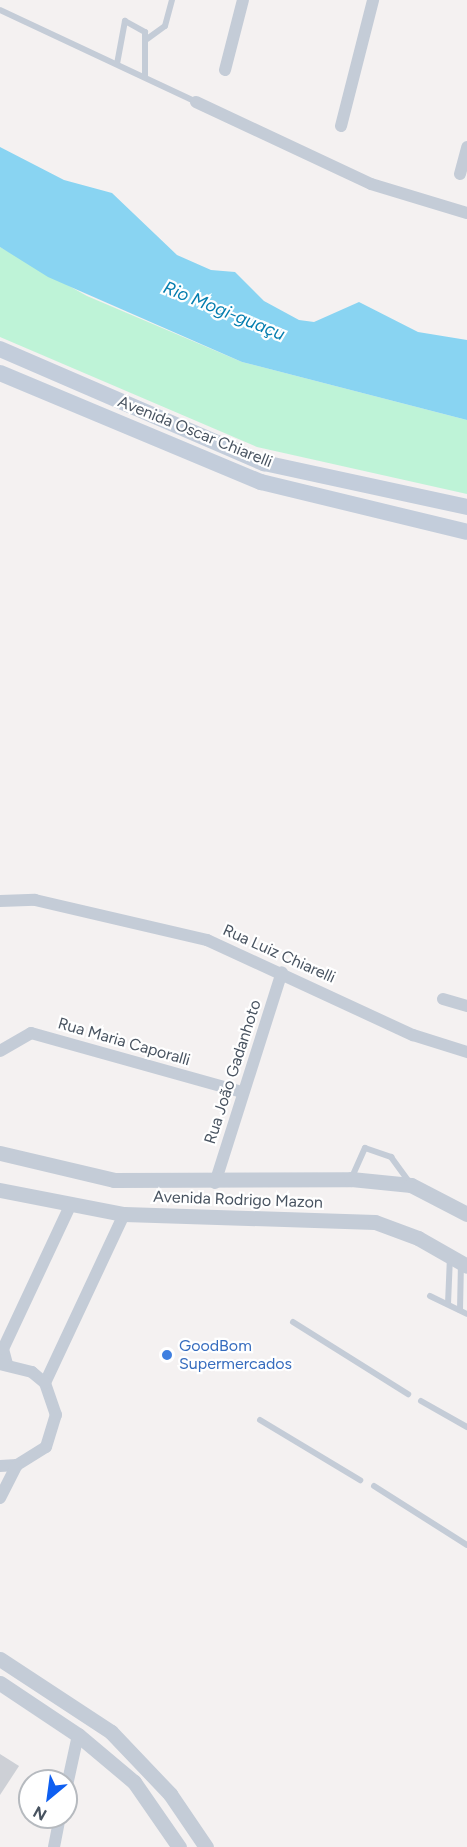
<!DOCTYPE html>
<html>
<head>
<meta charset="utf-8">
<style>
	body { margin:0 }
	#map { position:relative; width:467px; height:1847px; overflow:hidden; background:#f4f1f1; font-family:Figtree,sans-serif }
	div>[style] { position:absolute }
	.green>* { inset:0; background:#bef3d7 }
	.water>* { inset:0; background:#89d4f2 }
	.building>* { inset:0; background:#cdd0d6 }
	.service>* { height:6px; margin:-3px; padding:0 3px; transform-origin:3px; border-radius:3px; background:#c4ccd7 }
	.minor>* { height:12px; margin:-6px; padding:0 6px; transform-origin:6px; border-radius:6px; background:#c4ccd7 }
	.tertiary>* { height:15px; margin:-7.5px; padding:0 7.5px; transform-origin:7.5px; border-radius:7.5px; background:#c4ccd7 }
	.secondary>* { height:16px; margin:-8px; padding:0 8px; transform-origin:8px; border-radius:8px; background:#c3cddb }
	.dots>* { width:16px; height:16px; translate:-50% -50%; box-sizing:border-box; border:3px solid #fff; border-radius:50% }
	span { translate:-50% -50%; white-space:nowrap; text-align:center; line-height:1.15; -webkit-text-stroke:4.5px #fff; paint-order:stroke }
	.street-label { font-size:16px; color:#485360 }
	.shop-label { font-size:16px; color:#366cbe }
	.left { translate:0 -50%; text-align:left }
	.water-label { font-size:18px; color:#057eaf; font-style:italic }
	.north { position:absolute; left:18px; top:1769px; width:60px; height:60px; box-sizing:border-box; background:#fff; border:2px solid #b6babf; border-radius:50%; rotate:209deg; font-size:16px; font-weight:700; line-height:24px; text-align:center; color:#485360 }
	.north::after { content:''; display:block; margin:auto; width:21px; height:27px; background:#0e5ff1; clip-path:polygon(50% 0,100% 100%,50% 72%,0 100%) }
</style>
</head>
<body>
<div id="map">
	<div class="green">
		<div style="clip-path:polygon(0 247px,87px 296px,242px 362px,467px 420px,467px 494px,257px 447px,0 337px)"></div>
	</div>
	<div class="water">
		<div style="clip-path:polygon(0 147px,64px 180px,112px 193px,177px 255px,211px 270px,235px 272px,264px 301px,299px 320px,314px 322px,359px 302px,418px 332px,467px 340px,467px 420px,242px 362px,48px 277px,0 247px)"></div>
	</div>
	<div class="building">
		<div style="clip-path:polygon(0 1754px,19px 1766px,0 1795px)"></div>
	</div>
	<div class="service">
		<div style="left:0;top:10px;width:217px;rotate:25.1deg"></div>
		<div style="left:147px;top:39px;width:22px;rotate:-36deg"></div>
		<div style="left:165px;top:26px;width:27px;rotate:-75deg"></div>
		<div style="left:117px;top:64px;width:44px;rotate:-79.5deg"></div>
		<div style="left:125px;top:21px;width:23px;rotate:29deg"></div>
		<div style="left:145px;top:32px;width:45px;rotate:90deg"></div>
		<div style="left:352px;top:1177px;width:32px;rotate:-66deg"></div>
		<div style="left:365px;top:1148px;width:28px;rotate:19deg"></div>
		<div style="left:391px;top:1157px;width:31px;rotate:54deg"></div>
		<div style="left:430px;top:1296px;width:41px;rotate:25.9deg"></div>
		<div style="left:448px;top:1304px;width:47px;rotate:-87.6deg"></div>
		<div style="left:460px;top:1310px;width:47px;rotate:-88.8deg"></div>
		<div style="left:293px;top:1322px;width:136px;rotate:32.1deg"></div>
		<div style="left:421px;top:1401px;width:53px;rotate:29.5deg"></div>
		<div style="left:260px;top:1420px;width:117px;rotate:31deg"></div>
		<div style="left:374px;top:1486px;width:110px;rotate:32.4deg"></div>
	</div>
	<div class="minor">
		<div style="left:225px;top:70px;width:72px;rotate:-75.6deg"></div>
		<div style="left:196px;top:102px;width:193px;rotate:25.1deg"></div>
		<div style="left:371px;top:184px;width:100px;rotate:16.8deg"></div>
		<div style="left:341px;top:126px;width:130px;rotate:-75.7deg"></div>
		<div style="left:460px;top:174px;width:28px;rotate:-75deg"></div>
		<div style="left:0;top:901px;width:35px;rotate:-2deg"></div>
		<div style="left:35px;top:900px;width:177px;rotate:13.1deg"></div>
		<div style="left:207px;top:940px;width:227px;rotate:24.8deg"></div>
		<div style="left:413px;top:1035px;width:57px;rotate:17.5deg"></div>
		<div style="left:443px;top:999px;width:25px;rotate:16deg"></div>
		<div style="left:0;top:1051px;width:36px;rotate:-30deg"></div>
		<div style="left:31px;top:1033px;width:220px;rotate:15.6deg"></div>
		<div style="left:215px;top:1183px;width:221px;rotate:-72.4deg"></div>
		<div style="left:7px;top:1364px;width:16px;rotate:-105deg"></div>
		<div style="left:3px;top:1349px;width:160px;rotate:-64.9deg"></div>
		<div style="left:45px;top:1383px;width:187px;rotate:-64.9deg"></div>
		<div style="left:0;top:1466px;width:17px;rotate:-3deg"></div>
		<div style="left:17px;top:1465px;width:34px;rotate:-32deg"></div>
		<div style="left:46px;top:1447px;width:34px;rotate:-73deg"></div>
		<div style="left:56px;top:1415px;width:34px;rotate:-109deg"></div>
		<div style="left:45px;top:1383px;width:17px;rotate:-140deg"></div>
		<div style="left:32px;top:1372px;width:32px;rotate:-166deg"></div>
		<div style="left:0;top:1498px;width:37px;rotate:-63deg"></div>
		<div style="left:66px;top:1790px;width:56px;rotate:-77.7deg"></div>
		<div style="left:54px;top:1847px;width:31px;rotate:-79deg"></div>
	</div>
	<div class="tertiary">
		<div style="left:0;top:1153px;width:117px;rotate:13.3deg"></div>
		<div style="left:114px;top:1180px;width:237px;rotate:-0.2deg"></div>
		<div style="left:351px;top:1179px;width:60px;rotate:5.7deg"></div>
		<div style="left:411px;top:1185px;width:63px;rotate:27.4deg"></div>
		<div style="left:0;top:1190px;width:126px;rotate:11deg"></div>
		<div style="left:124px;top:1214px;width:251px;rotate:1.8deg"></div>
		<div style="left:375px;top:1222px;width:46px;rotate:20.4deg"></div>
		<div style="left:418px;top:1238px;width:56px;rotate:29.7deg"></div>
		<div style="left:0;top:1659px;width:133px;rotate:33.3deg"></div>
		<div style="left:111px;top:1732px;width:86px;rotate:46.4deg"></div>
		<div style="left:170px;top:1794px;width:64px;rotate:55.8deg"></div>
		<div style="left:0;top:1683px;width:94px;rotate:33.7deg"></div>
		<div style="left:78px;top:1735px;width:73px;rotate:40deg"></div>
		<div style="left:134px;top:1782px;width:79px;rotate:55.3deg"></div>
	</div>
	<div class="secondary">
		<div style="left:0;top:349px;width:288px;rotate:23.4deg"></div>
		<div style="left:264px;top:463px;width:208px;rotate:12.2deg"></div>
		<div style="left:0;top:373px;width:283px;rotate:22.7deg"></div>
		<div style="left:261px;top:482px;width:212px;rotate:13.6deg"></div>
	</div>
	<div class="dots">
		<div style="left:167px;top:1355px;background:#3f7fe0"></div>
	</div>
	<div class="street-label">
		<span style="left:195px;top:432px;rotate:22deg">Avenida Oscar Chiarelli</span>
		<span style="left:279px;top:954px;rotate:24deg">Rua Luiz Chiarelli</span>
		<span style="left:124px;top:1042px;rotate:16deg">Rua Maria Caporalli</span>
		<span style="left:233px;top:1072px;rotate:-72deg">Rua João Gadanhoto</span>
		<span style="left:238px;top:1200px;rotate:2deg">Avenida Rodrigo Mazon</span>
	</div>
	<div class="shop-label">
		<span class="left" style="left:179px;top:1355px">GoodBom<br>Supermercados</span>
	</div>
	<div class="water-label">
		<span style="left:224px;top:311px;rotate:22deg">Rio Mogi-guaçu</span>
	</div>
	<div class="north">N</div>
</div>
</body>
</html>
